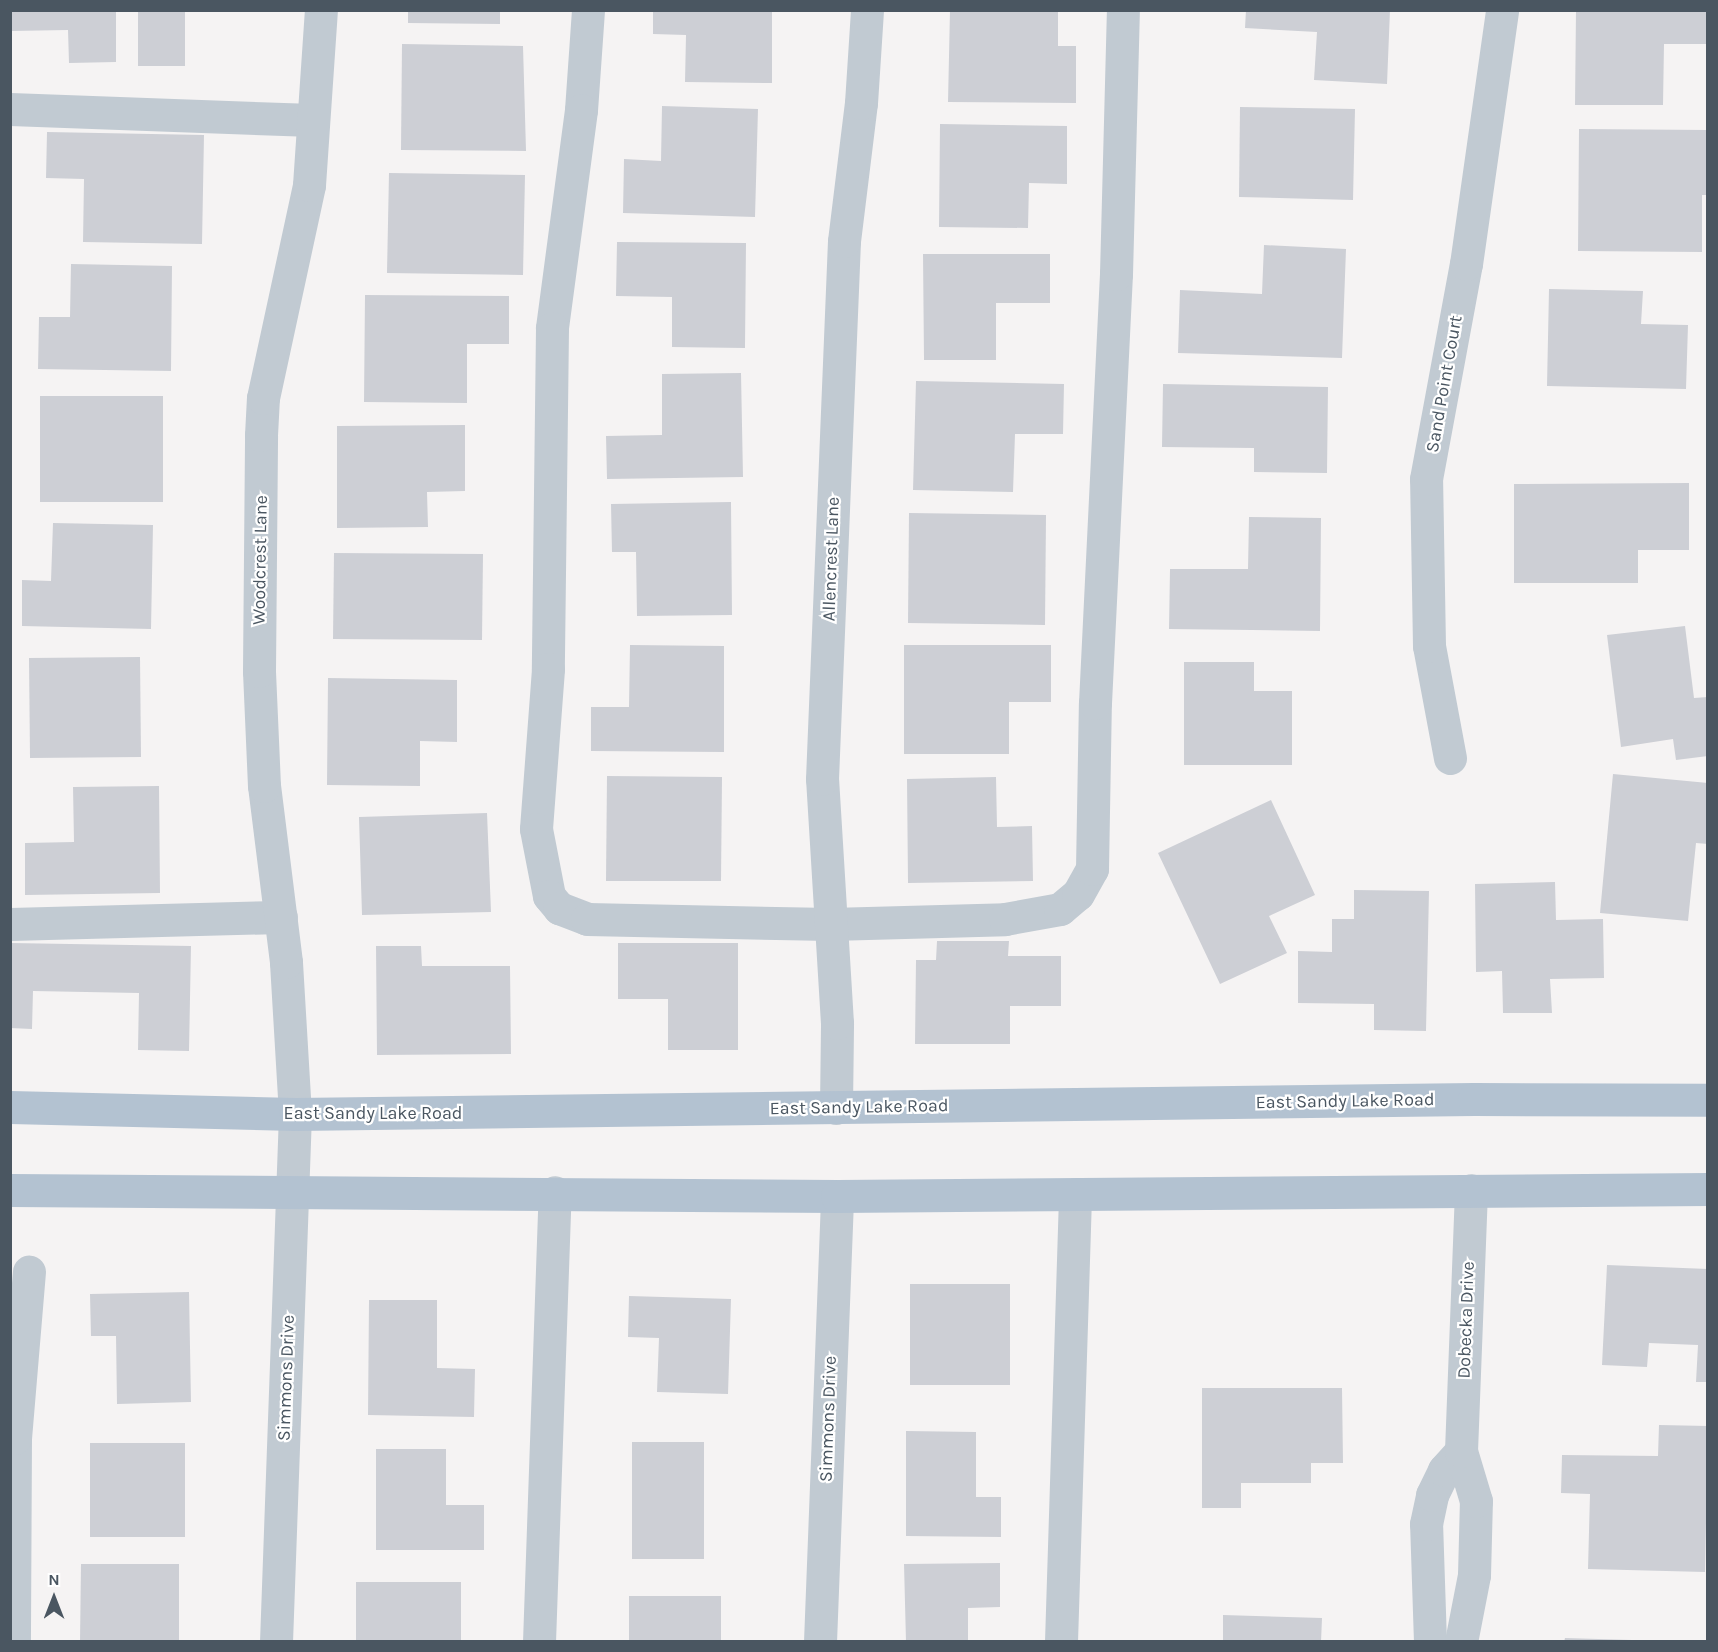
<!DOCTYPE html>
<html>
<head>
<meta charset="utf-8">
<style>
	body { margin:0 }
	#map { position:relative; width:1718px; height:1652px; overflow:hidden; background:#f5f3f3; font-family:Karla,sans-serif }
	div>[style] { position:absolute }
	.building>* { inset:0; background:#cdcfd5 }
	.minor>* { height:33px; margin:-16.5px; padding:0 16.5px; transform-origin:16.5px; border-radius:16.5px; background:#c1cad2 }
	.major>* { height:33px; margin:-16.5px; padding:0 16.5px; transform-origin:16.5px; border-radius:16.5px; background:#b3c2d1 }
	span { translate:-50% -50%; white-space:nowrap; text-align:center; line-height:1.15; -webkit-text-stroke:4.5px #fff; paint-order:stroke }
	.street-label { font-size:18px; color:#4a5661 }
	.frame { position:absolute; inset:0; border:12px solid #4a5661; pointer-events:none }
	.north { position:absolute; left:24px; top:1568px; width:60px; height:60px; -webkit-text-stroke:4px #fff; paint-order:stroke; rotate:0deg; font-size:16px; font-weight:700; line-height:24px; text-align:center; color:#4a5661 }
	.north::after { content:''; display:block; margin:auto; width:21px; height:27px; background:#4a5661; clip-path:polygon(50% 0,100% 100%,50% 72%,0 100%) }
</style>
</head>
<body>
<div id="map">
	<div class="building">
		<div style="clip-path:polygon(10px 10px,116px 10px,116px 62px,69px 63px,68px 30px,10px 31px)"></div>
		<div style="clip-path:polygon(138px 10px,185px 10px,185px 66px,138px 66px)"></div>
		<div style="clip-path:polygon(408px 10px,500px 10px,500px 24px,408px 23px)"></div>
		<div style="clip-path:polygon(653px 10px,772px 10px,772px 83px,685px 82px,686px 35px,653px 34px)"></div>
		<div style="clip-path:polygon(950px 10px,1058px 10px,1058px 46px,1076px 46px,1076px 103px,948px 102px)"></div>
		<div style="clip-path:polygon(1246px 10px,1390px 10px,1387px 84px,1314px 80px,1317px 32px,1245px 28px)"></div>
		<div style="clip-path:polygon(1576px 10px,1708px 10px,1708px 44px,1664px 44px,1663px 105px,1575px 105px)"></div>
		<div style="clip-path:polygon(402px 44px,523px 46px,526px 151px,401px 150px)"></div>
		<div style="clip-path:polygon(662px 106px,758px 109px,755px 217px,623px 213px,624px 159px,661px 161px)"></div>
		<div style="clip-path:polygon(1240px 107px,1355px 109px,1353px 200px,1239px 197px)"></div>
		<div style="clip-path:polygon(940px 124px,1067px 126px,1067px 184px,1029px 183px,1028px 228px,939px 227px)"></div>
		<div style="clip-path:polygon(1579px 129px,1708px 130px,1708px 195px,1702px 195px,1702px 252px,1578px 251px)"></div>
		<div style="clip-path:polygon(47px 132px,204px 135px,202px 244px,83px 242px,84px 179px,46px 178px)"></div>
		<div style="clip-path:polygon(389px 173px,525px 175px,523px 275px,387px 273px)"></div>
		<div style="clip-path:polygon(617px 242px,746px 243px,745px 348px,672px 347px,672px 297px,616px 296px)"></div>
		<div style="clip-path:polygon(1264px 245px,1346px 249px,1342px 358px,1178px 353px,1180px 290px,1262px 294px)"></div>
		<div style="clip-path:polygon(923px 254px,1050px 254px,1050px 303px,996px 303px,996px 360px,924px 360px)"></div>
		<div style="clip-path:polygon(71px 264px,172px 266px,171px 371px,38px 369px,39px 317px,70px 317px)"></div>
		<div style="clip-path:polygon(1549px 289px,1643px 291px,1641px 324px,1688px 325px,1686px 389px,1547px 386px)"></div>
		<div style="clip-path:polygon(365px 295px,509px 296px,509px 344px,467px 344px,467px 403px,364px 402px)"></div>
		<div style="clip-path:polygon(741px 373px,743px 477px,607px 479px,606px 436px,662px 435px,662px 374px)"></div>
		<div style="clip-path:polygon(916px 381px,1064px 384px,1063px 434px,1015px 434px,1013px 492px,913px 490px)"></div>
		<div style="clip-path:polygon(1163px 384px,1328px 387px,1327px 473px,1254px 472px,1254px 448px,1162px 447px)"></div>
		<div style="clip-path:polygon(40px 396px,163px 396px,163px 502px,40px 502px)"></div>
		<div style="clip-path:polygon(465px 425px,465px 491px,427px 492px,428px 527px,337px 528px,337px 426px)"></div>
		<div style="clip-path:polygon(1689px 483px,1689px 550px,1638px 550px,1638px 583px,1514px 583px,1514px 484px)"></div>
		<div style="clip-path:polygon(731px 502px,732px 615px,637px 616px,636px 552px,612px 552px,611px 504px)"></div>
		<div style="clip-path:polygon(909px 513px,1046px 515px,1045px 625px,908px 623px)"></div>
		<div style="clip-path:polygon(1249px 517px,1321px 518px,1320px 631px,1169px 629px,1170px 569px,1248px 569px)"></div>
		<div style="clip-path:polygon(53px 523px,153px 525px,151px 629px,22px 626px,22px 580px,51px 581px)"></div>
		<div style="clip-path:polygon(334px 553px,483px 554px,482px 640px,333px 639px)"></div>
		<div style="clip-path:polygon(1685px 626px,1694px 698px,1708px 697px,1708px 756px,1676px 760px,1673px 739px,1621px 747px,1607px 635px)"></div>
		<div style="clip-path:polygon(630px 645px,724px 646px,724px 752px,591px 751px,591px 707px,629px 707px)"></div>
		<div style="clip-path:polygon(904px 645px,1051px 645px,1051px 702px,1009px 702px,1009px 754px,904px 754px)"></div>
		<div style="clip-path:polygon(140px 657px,141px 757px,30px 758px,29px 658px)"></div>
		<div style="clip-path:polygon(1184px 662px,1254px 662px,1254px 691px,1292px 691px,1292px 765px,1184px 765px)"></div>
		<div style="clip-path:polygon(328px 678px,457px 680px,457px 742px,420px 741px,420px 786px,327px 785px)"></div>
		<div style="clip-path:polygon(1613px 774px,1708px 783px,1708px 844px,1696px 843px,1688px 921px,1600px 913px)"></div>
		<div style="clip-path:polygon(607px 776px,722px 777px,721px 881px,606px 881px)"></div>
		<div style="clip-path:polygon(996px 777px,997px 827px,1032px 826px,1033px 881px,908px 883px,907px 779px)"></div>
		<div style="clip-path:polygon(159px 786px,160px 893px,25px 895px,25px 843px,74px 842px,73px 787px)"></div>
		<div style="clip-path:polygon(1271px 800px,1315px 895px,1269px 916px,1287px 953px,1220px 984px,1158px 853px)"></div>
		<div style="clip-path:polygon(487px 813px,491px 912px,362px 915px,359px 817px)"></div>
		<div style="clip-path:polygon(1555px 882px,1556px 920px,1603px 919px,1604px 978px,1550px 979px,1552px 1013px,1503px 1013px,1502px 971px,1476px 972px,1475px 884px)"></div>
		<div style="clip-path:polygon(1354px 890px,1429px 891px,1426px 1031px,1374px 1030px,1374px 1004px,1298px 1003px,1298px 951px,1332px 952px,1332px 919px,1354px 919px)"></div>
		<div style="clip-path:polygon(937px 941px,1009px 941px,1008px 956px,1061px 956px,1061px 1006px,1010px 1006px,1010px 1044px,915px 1044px,916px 960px,936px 960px)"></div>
		<div style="clip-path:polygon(10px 943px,191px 946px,189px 1051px,138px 1050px,139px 993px,33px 991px,32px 1029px,10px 1028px)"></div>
		<div style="clip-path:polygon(618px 943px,738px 943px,738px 1050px,668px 1050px,668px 999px,618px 999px)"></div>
		<div style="clip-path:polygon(376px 946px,421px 946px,422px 966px,510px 966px,511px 1054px,377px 1055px)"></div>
		<div style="clip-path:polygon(1607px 1265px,1708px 1269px,1708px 1382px,1696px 1382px,1698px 1345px,1649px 1343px,1647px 1367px,1602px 1365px)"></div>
		<div style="clip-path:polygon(910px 1284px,1010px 1284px,1010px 1385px,910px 1385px)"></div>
		<div style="clip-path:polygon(189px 1292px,191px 1402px,117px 1404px,116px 1336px,91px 1336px,90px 1294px)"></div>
		<div style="clip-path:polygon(629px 1296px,731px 1299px,728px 1394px,657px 1392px,659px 1338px,628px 1337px)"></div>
		<div style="clip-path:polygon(369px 1300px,437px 1300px,437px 1368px,475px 1369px,474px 1417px,368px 1415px)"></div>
		<div style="clip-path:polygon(1202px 1388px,1342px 1388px,1343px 1463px,1311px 1463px,1311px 1483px,1241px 1483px,1241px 1508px,1202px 1508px)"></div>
		<div style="clip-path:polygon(1659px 1425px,1708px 1426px,1705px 1572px,1588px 1569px,1590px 1494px,1561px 1493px,1562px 1455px,1658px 1456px)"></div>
		<div style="clip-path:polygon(906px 1431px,976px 1432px,976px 1497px,1001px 1497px,1001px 1537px,906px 1536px)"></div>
		<div style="clip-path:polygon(632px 1442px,704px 1442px,704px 1559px,632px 1559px)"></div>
		<div style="clip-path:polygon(90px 1443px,185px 1443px,185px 1537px,90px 1537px)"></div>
		<div style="clip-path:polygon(376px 1449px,446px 1449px,446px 1505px,484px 1505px,484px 1550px,376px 1550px)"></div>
		<div style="clip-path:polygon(1000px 1563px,1000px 1607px,968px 1608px,968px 1642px,906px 1642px,904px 1564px)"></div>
		<div style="clip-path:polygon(81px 1564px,179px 1564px,179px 1642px,80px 1642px)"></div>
		<div style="clip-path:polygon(356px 1582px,461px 1582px,461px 1642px,356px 1642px)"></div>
		<div style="clip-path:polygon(629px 1596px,721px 1596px,721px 1642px,629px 1642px)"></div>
		<div style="clip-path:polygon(1223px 1615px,1322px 1618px,1321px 1642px,1223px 1642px)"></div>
		<div style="clip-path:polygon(1565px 1638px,1632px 1640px,1632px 1642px,1564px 1642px)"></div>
	</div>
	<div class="minor">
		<div style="left:588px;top:10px;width:100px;rotate:94deg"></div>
		<div style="left:581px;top:110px;width:220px;rotate:97.6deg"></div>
		<div style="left:552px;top:328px;width:341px;rotate:90.7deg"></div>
		<div style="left:548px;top:669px;width:160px;rotate:94.3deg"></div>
		<div style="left:536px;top:829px;width:68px;rotate:79deg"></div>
		<div style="left:549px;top:896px;width:16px;rotate:50deg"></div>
		<div style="left:559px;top:908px;width:30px;rotate:21deg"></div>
		<div style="left:587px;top:919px;width:244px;rotate:1.2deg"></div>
		<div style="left:831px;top:924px;width:174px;rotate:-1.6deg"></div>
		<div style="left:1005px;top:919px;width:56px;rotate:-10.3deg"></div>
		<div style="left:1060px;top:909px;width:23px;rotate:-40deg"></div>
		<div style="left:1078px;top:894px;width:29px;rotate:-61deg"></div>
		<div style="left:1092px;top:869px;width:166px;rotate:-89deg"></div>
		<div style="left:1095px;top:703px;width:430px;rotate:-87.2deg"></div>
		<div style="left:1116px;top:274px;width:264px;rotate:-88.5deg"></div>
		<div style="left:10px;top:109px;width:303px;rotate:2.1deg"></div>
		<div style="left:1450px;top:758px;width:114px;rotate:-100.6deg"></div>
		<div style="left:1429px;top:646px;width:167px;rotate:-91deg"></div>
		<div style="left:1426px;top:479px;width:219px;rotate:-79.5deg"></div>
		<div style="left:1466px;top:264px;width:257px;rotate:-81.9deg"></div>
		<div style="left:10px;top:924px;width:271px;rotate:-1.5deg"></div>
		<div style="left:836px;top:1108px;width:85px;rotate:-89.3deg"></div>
		<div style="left:837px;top:1023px;width:244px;rotate:-93.5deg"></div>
		<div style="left:822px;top:779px;width:538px;rotate:-87.66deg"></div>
		<div style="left:844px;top:241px;width:139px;rotate:-83deg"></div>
		<div style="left:861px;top:103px;width:93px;rotate:-86.3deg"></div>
		<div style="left:10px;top:1438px;width:5px"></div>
		<div style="left:15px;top:1438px;width:204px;rotate:90.3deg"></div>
		<div style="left:15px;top:1438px;width:167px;rotate:-85.2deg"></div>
		<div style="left:276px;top:1642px;width:528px;rotate:-87.94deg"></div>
		<div style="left:295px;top:1114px;width:152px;rotate:-93.4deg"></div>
		<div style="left:286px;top:962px;width:177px;rotate:-97.1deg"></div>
		<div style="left:264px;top:786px;width:115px;rotate:-92.5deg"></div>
		<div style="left:259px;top:671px;width:236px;rotate:-89.5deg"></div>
		<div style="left:261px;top:435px;width:37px;rotate:-87deg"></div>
		<div style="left:263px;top:398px;width:218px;rotate:-77.8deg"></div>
		<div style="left:309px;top:185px;width:175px;rotate:-86.1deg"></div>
		<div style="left:539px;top:1642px;width:450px;rotate:-88deg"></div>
		<div style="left:820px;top:1642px;width:446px;rotate:-87.8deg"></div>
		<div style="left:1061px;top:1642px;width:448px;rotate:-88.2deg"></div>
		<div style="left:1430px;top:1642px;width:118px;rotate:-91.9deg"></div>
		<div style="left:1426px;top:1524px;width:30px;rotate:-78deg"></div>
		<div style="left:1432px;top:1495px;width:28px;rotate:-64deg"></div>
		<div style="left:1444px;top:1470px;width:25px;rotate:-48deg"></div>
		<div style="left:1461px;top:1642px;width:68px;rotate:-79deg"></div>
		<div style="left:1474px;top:1575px;width:74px;rotate:-88.5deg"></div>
		<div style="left:1476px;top:1501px;width:52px;rotate:-106.7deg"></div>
		<div style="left:1461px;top:1451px;width:261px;rotate:-87.8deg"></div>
	</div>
	<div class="major">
		<div style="left:10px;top:1107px;width:285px;rotate:1.4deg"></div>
		<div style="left:295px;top:1114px;width:1179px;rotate:-0.73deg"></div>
		<div style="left:1474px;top:1099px;width:234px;rotate:0.2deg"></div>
		<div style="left:10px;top:1190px;width:827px;rotate:0.42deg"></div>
		<div style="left:837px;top:1196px;width:871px;rotate:-0.46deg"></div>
	</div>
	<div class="street-label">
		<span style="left:1444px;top:384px;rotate:-80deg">Sand Point Court</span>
		<span style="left:831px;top:559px;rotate:-88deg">Allencrest Lane</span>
		<span style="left:260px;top:560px;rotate:-89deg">Woodcrest Lane</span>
		<span style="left:1345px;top:1101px;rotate:-1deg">East Sandy Lake Road</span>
		<span style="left:859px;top:1107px;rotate:-1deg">East Sandy Lake Road</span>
		<span style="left:373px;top:1113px">East Sandy Lake Road</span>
		<span style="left:1466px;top:1320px;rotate:-88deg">Dobecka Drive</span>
		<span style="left:286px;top:1378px;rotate:-88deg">Simmons Drive</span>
		<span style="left:828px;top:1419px;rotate:-88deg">Simmons Drive</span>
	</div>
	<div class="frame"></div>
	<div class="north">N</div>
</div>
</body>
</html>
